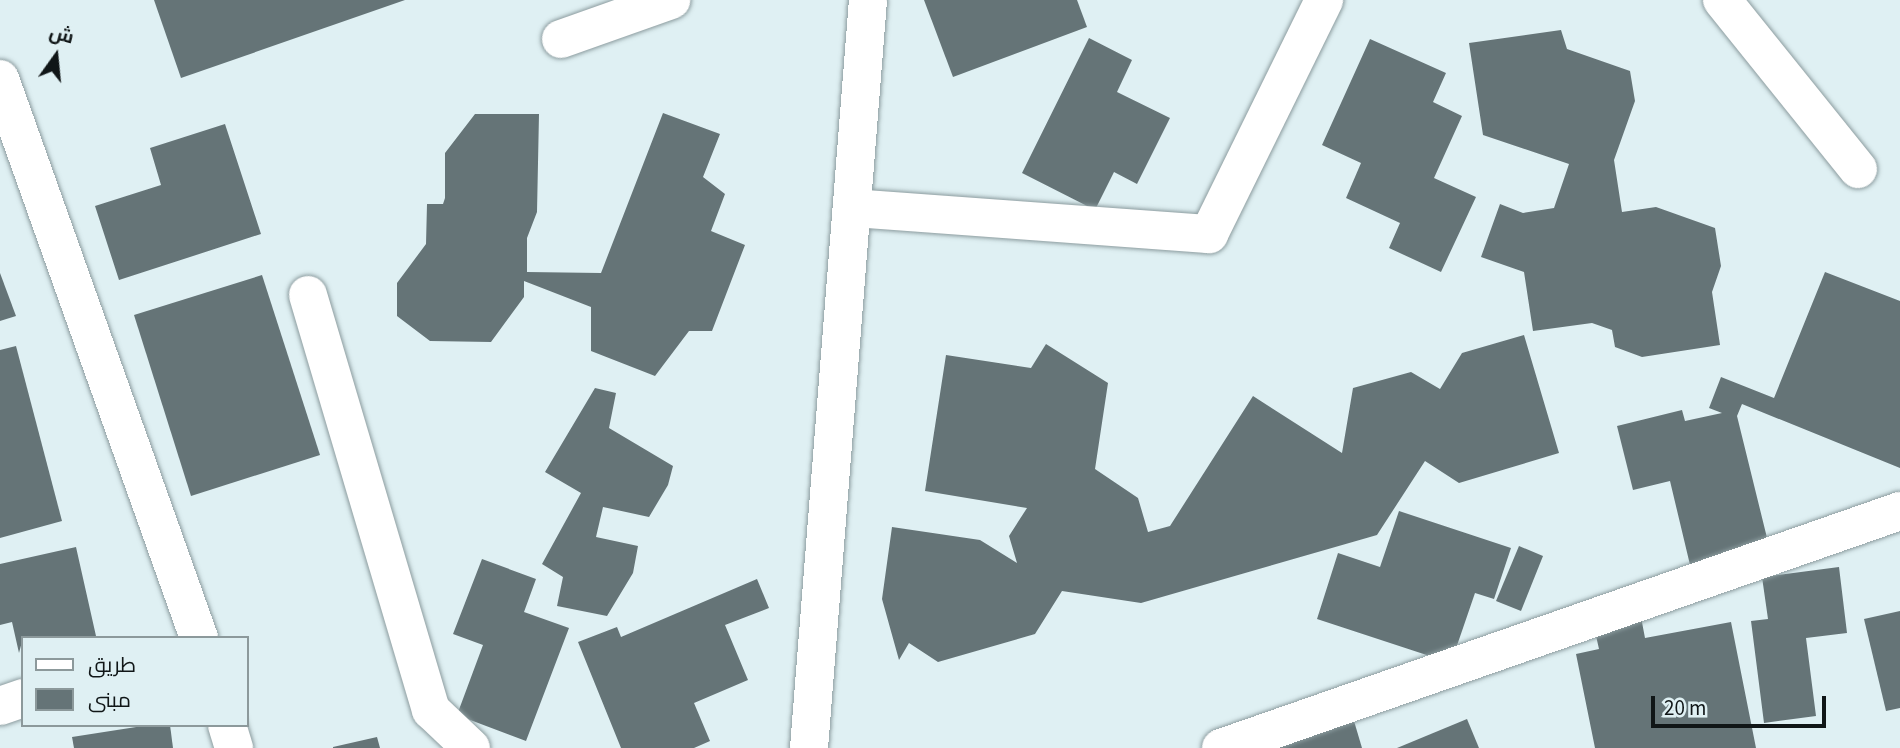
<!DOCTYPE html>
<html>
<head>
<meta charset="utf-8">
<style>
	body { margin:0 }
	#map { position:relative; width:1900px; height:748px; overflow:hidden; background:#dff0f3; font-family:"Source Sans 3",Cairo,sans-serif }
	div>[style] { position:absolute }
	.building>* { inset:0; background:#657477 }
	.roads { filter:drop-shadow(0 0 2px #8c9c9f) drop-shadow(0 0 2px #8c9c9f) }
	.street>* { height:38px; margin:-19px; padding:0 19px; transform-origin:19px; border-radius:19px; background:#fff }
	span { translate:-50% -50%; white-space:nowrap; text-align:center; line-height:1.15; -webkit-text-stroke:7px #dff0f3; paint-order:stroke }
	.legend { position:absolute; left:21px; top:636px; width:228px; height:91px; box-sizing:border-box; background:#dff0f3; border:2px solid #8c999b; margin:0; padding:9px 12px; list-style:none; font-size:21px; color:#101617 }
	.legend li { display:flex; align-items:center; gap:14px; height:35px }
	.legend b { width:35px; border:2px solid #8c999b }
	.north { position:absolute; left:21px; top:21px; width:70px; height:70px; -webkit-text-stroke:5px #dff0f3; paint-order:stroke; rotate:15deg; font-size:19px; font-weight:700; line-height:28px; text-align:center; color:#101617 }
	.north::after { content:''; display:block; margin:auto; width:24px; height:32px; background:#101617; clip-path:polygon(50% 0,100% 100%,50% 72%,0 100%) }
	.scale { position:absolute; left:1651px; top:696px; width:175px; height:32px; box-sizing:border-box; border:4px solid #101617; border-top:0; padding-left:9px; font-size:21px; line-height:24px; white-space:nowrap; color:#101617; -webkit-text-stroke:5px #dff0f3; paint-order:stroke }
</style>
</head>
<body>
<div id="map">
	<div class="building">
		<div style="clip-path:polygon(154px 0,405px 0,181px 78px)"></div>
		<div style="clip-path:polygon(924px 0,1077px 0,1087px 27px,953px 77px)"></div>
		<div style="clip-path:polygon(1561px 30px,1567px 49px,1630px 71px,1635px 101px,1614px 160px,1622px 212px,1656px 207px,1715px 228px,1721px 266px,1712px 292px,1720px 345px,1642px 357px,1615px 347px,1612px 330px,1592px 323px,1533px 331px,1524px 272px,1481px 257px,1500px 204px,1523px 213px,1554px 208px,1569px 164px,1483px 135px,1469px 43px)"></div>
		<div style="clip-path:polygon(1089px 38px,1132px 60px,1117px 92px,1170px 118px,1137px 184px,1114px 172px,1095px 210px,1022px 173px)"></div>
		<div style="clip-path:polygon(1370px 39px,1446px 73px,1433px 102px,1462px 116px,1434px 178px,1476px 197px,1441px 272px,1389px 248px,1400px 223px,1346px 198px,1361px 163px,1322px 145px)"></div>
		<div style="clip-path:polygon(663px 113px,720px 134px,703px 177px,725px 194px,711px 231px,745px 245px,712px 331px,689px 331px,655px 376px,591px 351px,591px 307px,524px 281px,524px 297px,491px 342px,430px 341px,397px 316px,397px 283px,426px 244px,427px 204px,443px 204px,445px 198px,445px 153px,475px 114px,539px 114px,537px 212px,527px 238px,527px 272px,601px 273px)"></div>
		<div style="clip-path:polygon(225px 124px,261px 234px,119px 280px,95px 206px,161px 185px,150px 148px)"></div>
		<div style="clip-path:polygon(1825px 272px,1900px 301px,1900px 468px,1742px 404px,1737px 416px,1770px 550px,1691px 569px,1670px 481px,1633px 490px,1617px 426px,1682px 410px,1685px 421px,1722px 413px,1709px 408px,1721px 377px,1774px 398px)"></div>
		<div style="clip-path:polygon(0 273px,16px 316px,0 321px)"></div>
		<div style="clip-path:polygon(262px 275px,320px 455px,191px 496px,134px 315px)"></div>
		<div style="clip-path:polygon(1524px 335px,1559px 453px,1459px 483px,1425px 461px,1377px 535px,1141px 603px,1062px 591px,1035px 634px,938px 662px,909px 643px,899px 660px,882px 599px,892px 527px,980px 540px,1017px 563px,1009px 536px,1027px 508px,925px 491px,946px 355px,1031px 368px,1046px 344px,1108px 383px,1095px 469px,1138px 498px,1148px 532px,1170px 526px,1253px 396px,1342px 453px,1353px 388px,1411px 372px,1440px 389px,1462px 353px)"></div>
		<div style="clip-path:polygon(16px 346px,62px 521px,0 538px,0 350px)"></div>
		<div style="clip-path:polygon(595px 388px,616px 393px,609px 428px,673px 466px,668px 485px,649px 517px,603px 507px,596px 537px,638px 546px,633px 573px,607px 616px,557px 606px,563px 577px,542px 564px,581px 493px,545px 472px)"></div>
		<div style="clip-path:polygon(1399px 511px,1511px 548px,1494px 599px,1475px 593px,1451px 663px,1317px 619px,1338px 553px,1380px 567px)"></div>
		<div style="clip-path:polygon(1519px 546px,1543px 556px,1521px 611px,1496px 601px)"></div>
		<div style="clip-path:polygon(76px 547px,96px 636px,23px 638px,19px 653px,12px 622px,0 625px,0 564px)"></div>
		<div style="clip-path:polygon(482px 559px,536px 579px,524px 612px,569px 628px,526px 741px,457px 715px,483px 645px,453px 634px)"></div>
		<div style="clip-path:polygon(1839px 567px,1847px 633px,1806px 638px,1816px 716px,1764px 723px,1751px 621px,1768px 619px,1762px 577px)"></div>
		<div style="clip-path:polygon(757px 579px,769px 608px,725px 625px,748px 680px,694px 703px,710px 741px,694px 748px,621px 748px,578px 642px,617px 627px,621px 637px)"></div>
		<div style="clip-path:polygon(1900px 611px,1900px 708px,1886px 711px,1864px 619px)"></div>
		<div style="clip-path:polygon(1641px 617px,1645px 638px,1731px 622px,1756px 748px,1595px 748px,1576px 654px,1599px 649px,1594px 627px)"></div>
		<div style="clip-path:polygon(1467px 719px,1479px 748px,1397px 748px)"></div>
		<div style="clip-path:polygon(1354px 721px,1362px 748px,1269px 748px)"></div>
		<div style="clip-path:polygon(149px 725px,170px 725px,173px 748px,74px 748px,72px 737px)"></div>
		<div style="clip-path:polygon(377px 737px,380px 748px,333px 748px,333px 747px)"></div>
	</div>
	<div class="roads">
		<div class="street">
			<div style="left:1722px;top:0;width:217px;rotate:51.2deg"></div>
			<div style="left:561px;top:39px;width:117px;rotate:-19.5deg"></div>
			<div style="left:0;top:79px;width:593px;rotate:70.4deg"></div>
			<div style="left:853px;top:208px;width:357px;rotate:4.2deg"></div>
			<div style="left:1209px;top:234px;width:261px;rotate:-63.8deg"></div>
			<div style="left:308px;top:295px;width:433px;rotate:73.5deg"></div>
			<div style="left:431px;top:710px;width:55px;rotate:43.5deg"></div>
			<div style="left:0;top:706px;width:24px;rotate:-19deg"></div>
			<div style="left:227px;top:725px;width:24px;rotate:73deg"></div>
			<div style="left:809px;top:748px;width:750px;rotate:-85.49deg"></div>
			<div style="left:1221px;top:748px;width:719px;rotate:-19.24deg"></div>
		</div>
	</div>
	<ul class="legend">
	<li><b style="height:9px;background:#fff"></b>طريق</li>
	<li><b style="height:19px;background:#657477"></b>مبنى</li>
	</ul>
	<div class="north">ش</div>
	<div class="scale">20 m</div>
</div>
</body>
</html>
